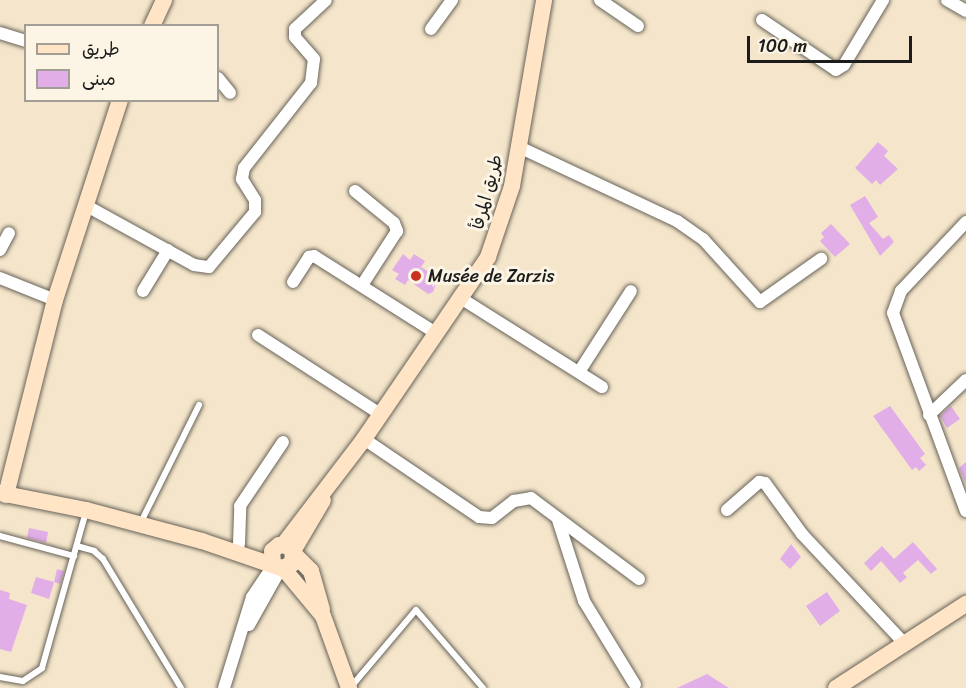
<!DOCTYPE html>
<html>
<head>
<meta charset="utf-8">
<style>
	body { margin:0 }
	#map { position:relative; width:966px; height:688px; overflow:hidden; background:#f5e6cb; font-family:Sriracha,"Playpen Sans Arabic",sans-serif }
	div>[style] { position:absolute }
	.building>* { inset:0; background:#e1aee8 }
	.roads { filter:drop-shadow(0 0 2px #686359) drop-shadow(0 0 2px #686359) }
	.lane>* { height:6px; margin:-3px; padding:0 3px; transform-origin:3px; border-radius:3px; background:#fff }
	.street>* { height:12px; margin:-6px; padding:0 6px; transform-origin:6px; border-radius:6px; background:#fff }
	.secondary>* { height:16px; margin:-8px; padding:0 8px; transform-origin:8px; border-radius:8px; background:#ffe4c6 }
	.dots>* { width:16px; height:16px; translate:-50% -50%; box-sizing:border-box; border:3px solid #fcf5e5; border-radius:50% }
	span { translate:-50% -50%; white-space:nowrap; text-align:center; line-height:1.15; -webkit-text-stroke:6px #fcf5e5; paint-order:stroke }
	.street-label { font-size:18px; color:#1c1c1c }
	.poi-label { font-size:18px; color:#1c1c1c }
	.left { translate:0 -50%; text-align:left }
	.legend { position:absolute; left:24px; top:24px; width:195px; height:78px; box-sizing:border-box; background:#fcf5e5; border:2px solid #a29e95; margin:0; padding:8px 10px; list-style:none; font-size:18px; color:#1c1c1c }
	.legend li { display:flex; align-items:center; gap:12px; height:30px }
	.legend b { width:30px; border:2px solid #a29e95 }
	.scale { position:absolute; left:747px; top:36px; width:165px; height:27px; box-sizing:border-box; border:3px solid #1c1c1c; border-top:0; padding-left:8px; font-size:18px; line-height:21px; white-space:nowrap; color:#1c1c1c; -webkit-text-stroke:4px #fcf5e5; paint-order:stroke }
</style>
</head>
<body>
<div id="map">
	<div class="building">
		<div style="clip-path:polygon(878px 142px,888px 151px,884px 156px,898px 169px,880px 185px,876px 180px,872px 184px,855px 168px)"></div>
		<div style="clip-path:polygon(865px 196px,878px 217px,869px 223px,883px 239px,889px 235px,894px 242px,880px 256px,850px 205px)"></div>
		<div style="clip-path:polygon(831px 224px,850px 244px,835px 257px,820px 241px,824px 237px,821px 233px)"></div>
		<div style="clip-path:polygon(403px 254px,410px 260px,414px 254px,425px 261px,421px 267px,438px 278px,433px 292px,428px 294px,408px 280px,405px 285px,395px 279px,399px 274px,392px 270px)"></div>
		<div style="clip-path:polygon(890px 406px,925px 454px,920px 458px,926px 465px,919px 471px,916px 467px,912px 470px,873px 416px)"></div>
		<div style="clip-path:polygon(951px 406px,960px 419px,947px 428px,940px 416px)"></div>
		<div style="clip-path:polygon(966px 462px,966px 484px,959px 468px)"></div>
		<div style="clip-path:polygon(29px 528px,48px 532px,46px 543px,27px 538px)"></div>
		<div style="clip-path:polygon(913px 542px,937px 569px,931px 574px,918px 560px,903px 573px,907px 577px,900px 583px,881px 561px,871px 571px,864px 563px,882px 546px,894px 559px)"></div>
		<div style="clip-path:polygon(791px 544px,801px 557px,790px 569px,780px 559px)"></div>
		<div style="clip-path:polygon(57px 569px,64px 571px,60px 584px,54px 582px)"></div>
		<div style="clip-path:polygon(36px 577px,54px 582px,49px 599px,31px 593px)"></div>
		<div style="clip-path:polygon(0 590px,10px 593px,9px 599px,27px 605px,11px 652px,0 649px)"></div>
		<div style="clip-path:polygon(827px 592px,840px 611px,820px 626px,806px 606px)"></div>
		<div style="clip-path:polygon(707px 674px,729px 688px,677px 688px)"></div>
	</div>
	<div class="roads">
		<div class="lane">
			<div style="left:140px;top:524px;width:133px;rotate:-63.6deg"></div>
			<div style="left:0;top:536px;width:77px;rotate:15.1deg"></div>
			<div style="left:77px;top:546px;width:18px;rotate:16deg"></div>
			<div style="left:94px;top:551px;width:12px;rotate:42deg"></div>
			<div style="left:103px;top:559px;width:151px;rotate:58.8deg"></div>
			<div style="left:0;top:677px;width:23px;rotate:10deg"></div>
			<div style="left:23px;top:681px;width:23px;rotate:-34deg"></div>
			<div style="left:42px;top:668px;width:163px;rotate:-74.3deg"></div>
			<div style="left:350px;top:688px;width:102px;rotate:-49.8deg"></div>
			<div style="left:416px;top:610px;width:103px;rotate:49.3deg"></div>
		</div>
		<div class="street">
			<div style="left:600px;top:0;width:46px;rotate:34.4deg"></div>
			<div style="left:947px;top:0;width:22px;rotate:30deg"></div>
			<div style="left:762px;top:20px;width:89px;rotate:34deg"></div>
			<div style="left:836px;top:70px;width:9px;rotate:-32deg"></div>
			<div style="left:844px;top:65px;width:76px;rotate:-59deg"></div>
			<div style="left:431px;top:29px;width:36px;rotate:-54deg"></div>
			<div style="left:0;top:33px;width:27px;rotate:17deg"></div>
			<div style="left:218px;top:78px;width:19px;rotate:51deg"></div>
			<div style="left:519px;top:147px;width:174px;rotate:25.1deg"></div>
			<div style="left:677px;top:221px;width:32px;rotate:35deg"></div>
			<div style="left:703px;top:239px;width:85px;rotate:47.9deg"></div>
			<div style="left:760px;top:302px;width:75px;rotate:-35.2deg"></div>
			<div style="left:355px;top:191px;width:50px;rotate:39.4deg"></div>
			<div style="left:394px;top:223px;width:9px;rotate:69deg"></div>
			<div style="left:397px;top:231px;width:64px;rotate:122.9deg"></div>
			<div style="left:85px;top:205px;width:124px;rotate:28.8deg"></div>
			<div style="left:194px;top:265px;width:15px;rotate:8deg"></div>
			<div style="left:209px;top:267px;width:72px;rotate:-50.1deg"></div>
			<div style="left:255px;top:212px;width:12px;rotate:-90deg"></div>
			<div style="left:255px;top:200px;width:25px;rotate:-122deg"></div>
			<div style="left:242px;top:179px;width:11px;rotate:-80deg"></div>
			<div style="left:244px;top:168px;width:108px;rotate:-51.8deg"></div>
			<div style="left:311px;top:83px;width:24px;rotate:-83deg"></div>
			<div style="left:314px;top:59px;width:29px;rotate:-131deg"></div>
			<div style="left:295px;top:37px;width:8px;rotate:-90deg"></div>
			<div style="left:295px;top:29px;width:42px;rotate:-43.1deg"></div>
			<div style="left:966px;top:222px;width:95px;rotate:133.3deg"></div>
			<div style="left:901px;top:291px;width:23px;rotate:110deg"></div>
			<div style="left:893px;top:313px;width:211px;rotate:69.8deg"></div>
			<div style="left:0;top:250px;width:19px;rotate:-62deg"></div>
			<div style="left:0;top:278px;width:59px;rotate:21.8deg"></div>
			<div style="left:293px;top:282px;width:30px;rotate:-57deg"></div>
			<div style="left:309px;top:257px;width:5px;rotate:-11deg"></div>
			<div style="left:314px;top:256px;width:142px;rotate:32.3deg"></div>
			<div style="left:143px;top:291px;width:48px;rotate:-58.6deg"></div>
			<div style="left:459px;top:297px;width:169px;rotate:32.2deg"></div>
			<div style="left:258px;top:335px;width:145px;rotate:32.9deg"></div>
			<div style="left:579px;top:372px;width:96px;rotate:-57.3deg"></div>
			<div style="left:929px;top:415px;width:51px;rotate:-43.4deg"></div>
			<div style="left:364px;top:439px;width:139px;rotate:34.1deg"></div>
			<div style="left:479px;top:517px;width:13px;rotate:4deg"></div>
			<div style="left:492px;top:518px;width:28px;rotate:-38deg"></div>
			<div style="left:514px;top:501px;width:17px;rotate:-10deg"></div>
			<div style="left:531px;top:498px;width:135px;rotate:36.9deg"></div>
			<div style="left:727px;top:510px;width:43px;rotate:-41.2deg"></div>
			<div style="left:759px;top:482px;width:6px;rotate:9deg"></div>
			<div style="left:765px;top:483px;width:63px;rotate:54deg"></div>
			<div style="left:802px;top:534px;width:151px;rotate:46.9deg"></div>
			<div style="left:558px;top:520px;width:85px;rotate:72.2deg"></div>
			<div style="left:584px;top:601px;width:98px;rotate:58.7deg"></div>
			<div style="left:239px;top:544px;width:38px;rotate:-88deg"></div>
			<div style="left:240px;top:506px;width:77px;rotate:-56.1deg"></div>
			<div style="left:249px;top:625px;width:65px;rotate:-60.7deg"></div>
			<div style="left:224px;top:688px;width:95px;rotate:-72.9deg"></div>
			<div style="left:252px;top:597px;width:40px;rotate:-56deg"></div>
		</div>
		<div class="secondary">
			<div style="left:152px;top:26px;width:29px;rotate:-65deg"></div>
			<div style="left:0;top:493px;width:88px;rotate:11.2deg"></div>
			<div style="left:86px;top:510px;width:120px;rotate:15deg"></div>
			<div style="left:202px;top:541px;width:83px;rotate:18.9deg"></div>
			<div style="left:281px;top:568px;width:12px;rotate:-20deg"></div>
			<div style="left:292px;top:564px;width:13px;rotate:-86deg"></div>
			<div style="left:293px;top:551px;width:8px;rotate:-140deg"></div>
			<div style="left:287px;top:546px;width:8px;rotate:-173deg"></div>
			<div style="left:279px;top:545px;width:9px;rotate:139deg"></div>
			<div style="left:272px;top:551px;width:12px;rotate:85deg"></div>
			<div style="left:6px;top:495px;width:201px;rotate:-75.9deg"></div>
			<div style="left:55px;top:300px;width:210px;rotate:-72deg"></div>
			<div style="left:283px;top:545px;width:133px;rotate:-52.6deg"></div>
			<div style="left:364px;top:439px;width:220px;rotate:-55.7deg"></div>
			<div style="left:488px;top:257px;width:75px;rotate:-71.3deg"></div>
			<div style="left:512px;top:186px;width:189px;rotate:-80.2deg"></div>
			<div style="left:293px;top:551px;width:59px;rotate:-59.5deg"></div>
			<div style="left:294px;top:554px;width:24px;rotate:45deg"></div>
			<div style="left:311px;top:571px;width:40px;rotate:74deg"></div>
			<div style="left:283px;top:568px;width:62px;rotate:50.2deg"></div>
			<div style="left:323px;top:616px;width:77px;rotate:70.1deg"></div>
			<div style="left:836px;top:688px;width:155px;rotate:-32.9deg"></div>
		</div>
	</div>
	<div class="dots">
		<div style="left:416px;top:276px;background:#c8321e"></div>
	</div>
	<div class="street-label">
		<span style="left:487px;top:192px;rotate:-75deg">طريق المرفأ</span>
	</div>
	<div class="poi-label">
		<span class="left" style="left:428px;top:276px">Musée de Zarzis</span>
	</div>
	<ul class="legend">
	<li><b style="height:8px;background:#ffe4c6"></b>طريق</li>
	<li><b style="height:16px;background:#e1aee8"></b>مبنى</li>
	</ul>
	<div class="scale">100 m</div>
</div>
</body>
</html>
